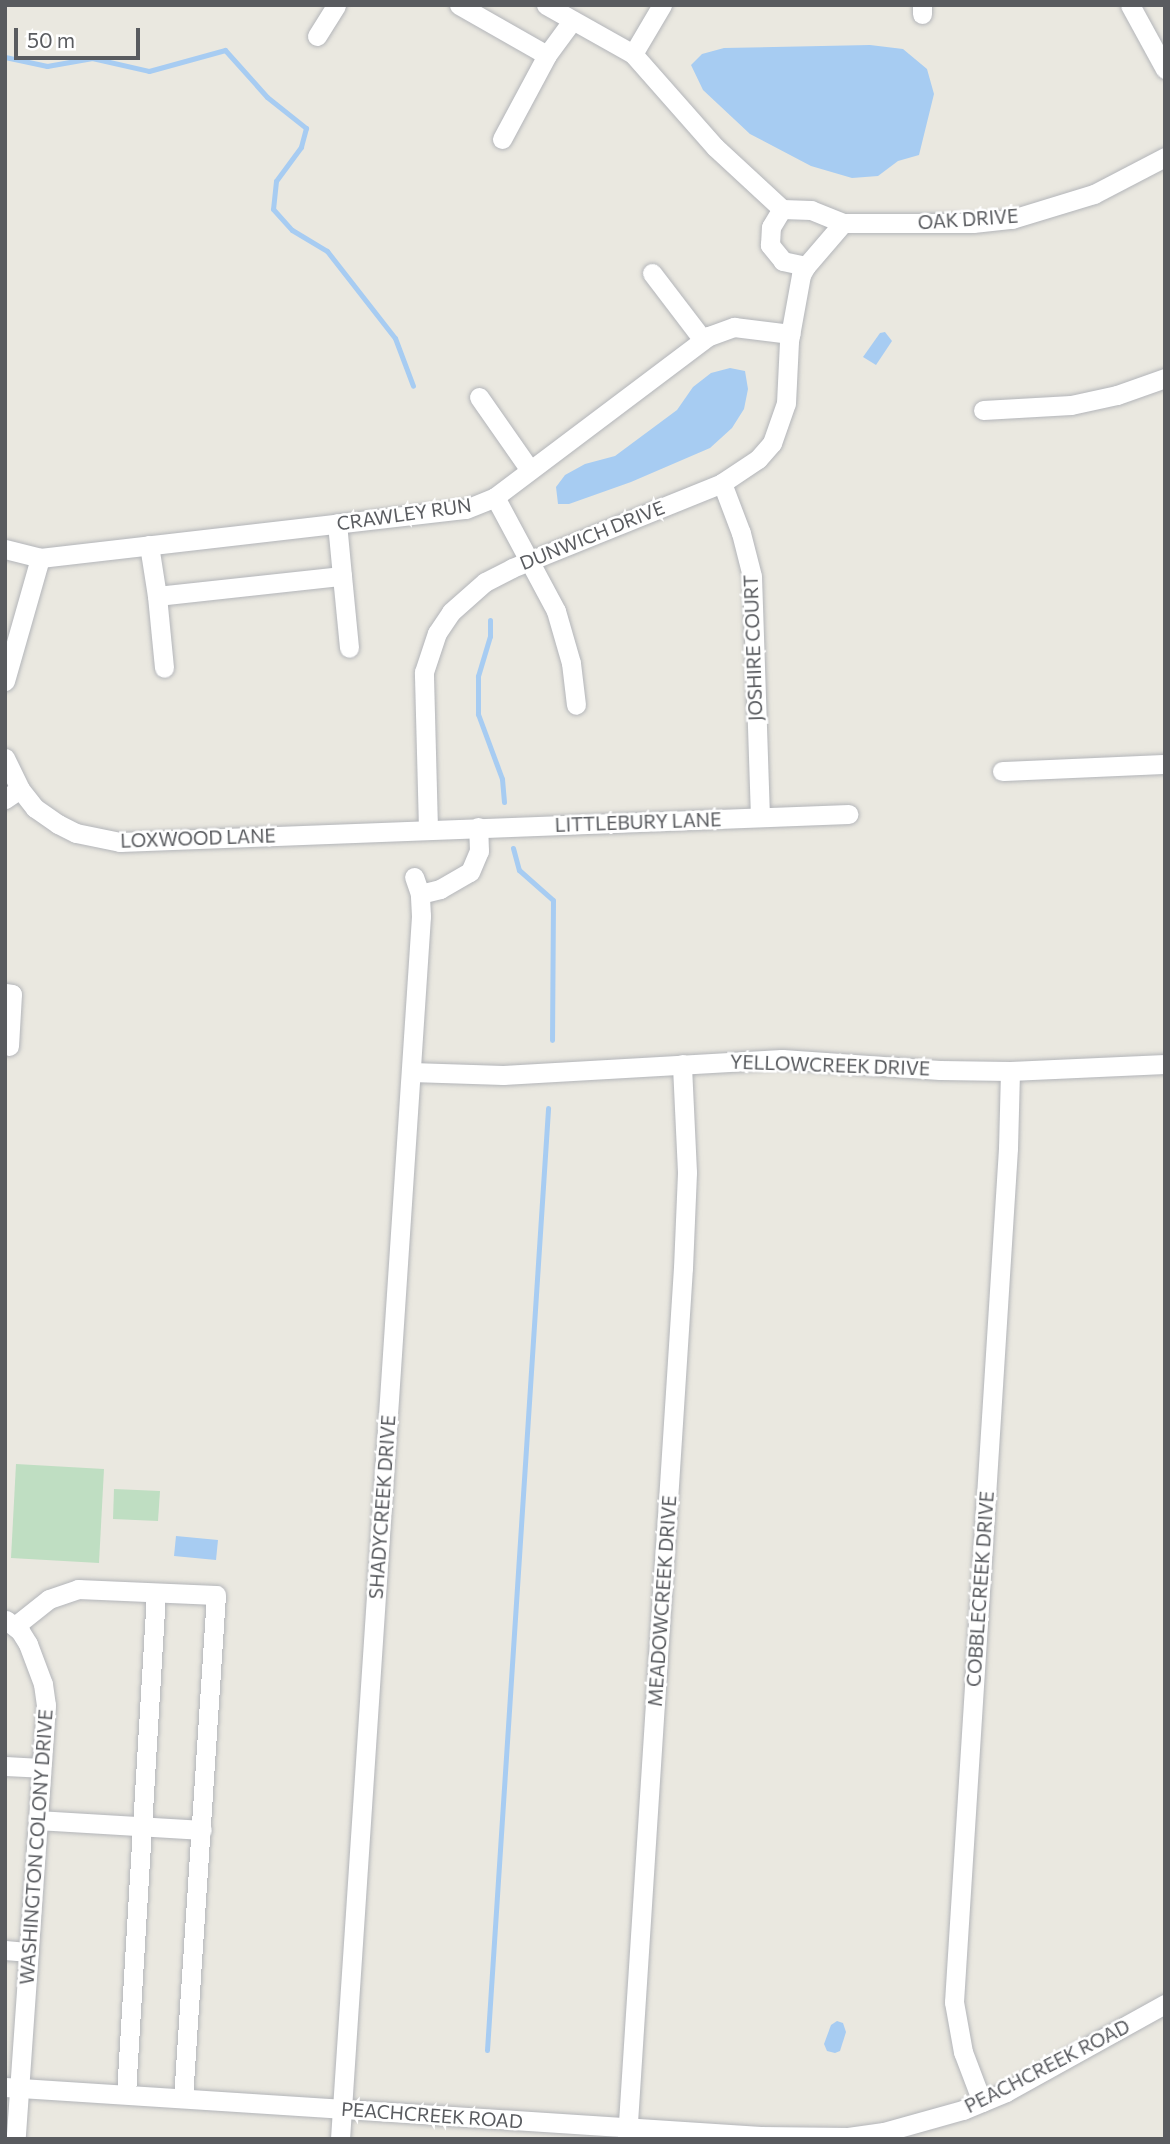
<!DOCTYPE html>
<html>
<head>
<meta charset="utf-8">
<style>
	body { margin:0 }
	#map { position:relative; width:1170px; height:2144px; overflow:hidden; background:#eae8e0; font-family:Commissioner,sans-serif }
	div>[style] { position:absolute }
	.green>* { inset:0; background:#bfdec2 }
	.water>* { inset:0; background:#a7ccf2 }
	.stream>* { height:5px; margin:-2.5px; padding:0 2.5px; transform-origin:2.5px; border-radius:2.5px; background:#a7ccf2 }
	.roads { filter:drop-shadow(0 0 2px #b3b5b9) drop-shadow(0 0 2px #b3b5b9) }
	.minor>* { height:19px; margin:-9.5px; padding:0 9.5px; transform-origin:9.5px; border-radius:9.5px; background:#fff }
	span { translate:-50% -50%; white-space:nowrap; text-align:center; line-height:1.15; -webkit-text-stroke:5px #fff; paint-order:stroke }
	.street-label { font-size:19px; color:#595b5f }
	.frame { position:absolute; inset:0; border:7px solid #595b5f; pointer-events:none }
	.scale { position:absolute; left:14px; top:28px; width:126px; height:32px; box-sizing:border-box; border:4px solid #595b5f; border-top:0; padding-left:9px; font-size:21px; line-height:24px; white-space:nowrap; color:#595b5f; -webkit-text-stroke:5px #fff; paint-order:stroke }
</style>
</head>
<body>
<div id="map">
	<div class="green">
		<div style="clip-path:polygon(16px 1464px,104px 1469px,99px 1563px,11px 1558px)"></div>
		<div style="clip-path:polygon(114px 1489px,160px 1491px,158px 1521px,113px 1519px)"></div>
	</div>
	<div class="water">
		<div style="clip-path:polygon(870px 45px,903px 49px,927px 69px,934px 94px,919px 155px,898px 161px,878px 176px,852px 178px,811px 166px,750px 134px,703px 90px,691px 65px,702px 54px,724px 48px)"></div>
		<div style="clip-path:polygon(885px 332px,892px 341px,876px 365px,863px 357px,880px 333px)"></div>
		<div style="clip-path:polygon(730px 368px,745px 371px,748px 389px,744px 409px,732px 428px,710px 448px,631px 482px,569px 504px,558px 504px,556px 487px,565px 475px,585px 464px,615px 456px,677px 410px,693px 387px,711px 373px)"></div>
		<div style="clip-path:polygon(176px 1536px,218px 1540px,216px 1560px,174px 1556px)"></div>
		<div style="clip-path:polygon(837px 2021px,843px 2023px,846px 2032px,840px 2051px,835px 2053px,827px 2051px,824px 2044px,831px 2025px)"></div>
	</div>
	<div class="stream">
		<div style="left:5px;top:57px;width:43px;rotate:12.1deg"></div>
		<div style="left:47px;top:66px;width:46px;rotate:-10.1deg"></div>
		<div style="left:92px;top:58px;width:58px;rotate:12.8deg"></div>
		<div style="left:149px;top:71px;width:79px;rotate:-15.4deg"></div>
		<div style="left:225px;top:50px;width:63px;rotate:48.2deg"></div>
		<div style="left:267px;top:97px;width:50px;rotate:38.5deg"></div>
		<div style="left:306px;top:128px;width:20px;rotate:105deg"></div>
		<div style="left:301px;top:147px;width:42px;rotate:126.3deg"></div>
		<div style="left:276px;top:181px;width:28px;rotate:96deg"></div>
		<div style="left:273px;top:209px;width:28px;rotate:48deg"></div>
		<div style="left:292px;top:230px;width:41px;rotate:31deg"></div>
		<div style="left:327px;top:251px;width:110px;rotate:52deg"></div>
		<div style="left:395px;top:338px;width:51px;rotate:69.4deg"></div>
		<div style="left:490px;top:620px;width:16px;rotate:90deg"></div>
		<div style="left:490px;top:636px;width:42px;rotate:106.7deg"></div>
		<div style="left:478px;top:676px;width:38px;rotate:90deg"></div>
		<div style="left:478px;top:714px;width:69px;rotate:69.7deg"></div>
		<div style="left:502px;top:779px;width:23px;rotate:85deg"></div>
		<div style="left:513px;top:848px;width:23px;rotate:75deg"></div>
		<div style="left:519px;top:870px;width:45px;rotate:41.4deg"></div>
		<div style="left:553px;top:900px;width:140px;rotate:90.4deg"></div>
		<div style="left:487px;top:2050px;width:944px;rotate:-86.29deg"></div>
	</div>
	<div class="roads">
		<div class="minor">
			<div style="left:459px;top:5px;width:101px;rotate:29.6deg"></div>
			<div style="left:546px;top:5px;width:100px;rotate:29.4deg"></div>
			<div style="left:633px;top:54px;width:124px;rotate:48.6deg"></div>
			<div style="left:715px;top:147px;width:91px;rotate:42.8deg"></div>
			<div style="left:922px;top:5px;width:9px;rotate:90deg"></div>
			<div style="left:1130px;top:5px;width:73px;rotate:61.3deg"></div>
			<div style="left:317px;top:36px;width:36px;rotate:-58deg"></div>
			<div style="left:633px;top:54px;width:57px;rotate:-59.4deg"></div>
			<div style="left:502px;top:139px;width:95px;rotate:-61.8deg"></div>
			<div style="left:547px;top:55px;width:42px;rotate:-53.7deg"></div>
			<div style="left:843px;top:223px;width:57px;rotate:130.7deg"></div>
			<div style="left:806px;top:266px;width:24px;rotate:-168deg"></div>
			<div style="left:783px;top:261px;width:21px;rotate:-129deg"></div>
			<div style="left:770px;top:245px;width:18px;rotate:-87deg"></div>
			<div style="left:771px;top:227px;width:21px;rotate:-59deg"></div>
			<div style="left:782px;top:209px;width:29px;rotate:2deg"></div>
			<div style="left:811px;top:210px;width:35px;rotate:22deg"></div>
			<div style="left:843px;top:223px;width:130px"></div>
			<div style="left:973px;top:223px;width:39px;rotate:-6deg"></div>
			<div style="left:1012px;top:219px;width:86px;rotate:-17deg"></div>
			<div style="left:1094px;top:194px;width:80px;rotate:-27.5deg"></div>
			<div style="left:652px;top:273px;width:84px;rotate:52.7deg"></div>
			<div style="left:479px;top:397px;width:89px;rotate:55.1deg"></div>
			<div style="left:983px;top:410px;width:88px;rotate:-3.3deg"></div>
			<div style="left:1071px;top:405px;width:47px;rotate:-12.3deg"></div>
			<div style="left:1117px;top:395px;width:51px;rotate:-19.5deg"></div>
			<div style="left:722px;top:483px;width:53px;rotate:69.2deg"></div>
			<div style="left:741px;top:533px;width:44px;rotate:75.7deg"></div>
			<div style="left:752px;top:576px;width:241px;rotate:88.1deg"></div>
			<div style="left:495px;top:497px;width:129px;rotate:61.8deg"></div>
			<div style="left:556px;top:611px;width:54px;rotate:73.9deg"></div>
			<div style="left:571px;top:663px;width:42px;rotate:83.2deg"></div>
			<div style="left:149px;top:545px;width:52px;rotate:81.1deg"></div>
			<div style="left:157px;top:596px;width:186px;rotate:-6.2deg"></div>
			<div style="left:342px;top:576px;width:53px;rotate:-95.4deg"></div>
			<div style="left:5px;top:549px;width:36px;rotate:14deg"></div>
			<div style="left:40px;top:558px;width:429px;rotate:-6.6deg"></div>
			<div style="left:466px;top:509px;width:31px;rotate:-22deg"></div>
			<div style="left:495px;top:497px;width:268px;rotate:-37deg"></div>
			<div style="left:709px;top:336px;width:27px;rotate:-20deg"></div>
			<div style="left:734px;top:327px;width:57px;rotate:7deg"></div>
			<div style="left:342px;top:576px;width:72px;rotate:84.4deg"></div>
			<div style="left:157px;top:596px;width:72px;rotate:84.4deg"></div>
			<div style="left:5px;top:681px;width:128px;rotate:-74.1deg"></div>
			<div style="left:5px;top:758px;width:34px;rotate:64deg"></div>
			<div style="left:20px;top:789px;width:24px;rotate:52deg"></div>
			<div style="left:35px;top:808px;width:28px;rotate:35deg"></div>
			<div style="left:58px;top:824px;width:20px;rotate:27deg"></div>
			<div style="left:76px;top:833px;width:45px;rotate:11.6deg"></div>
			<div style="left:120px;top:842px;width:729px;rotate:-2.2deg"></div>
			<div style="left:1002px;top:771px;width:163px;rotate:-2.5deg"></div>
			<div style="left:5px;top:799px;width:18px;rotate:-34deg"></div>
			<div style="left:428px;top:829px;width:157px;rotate:-91.5deg"></div>
			<div style="left:424px;top:672px;width:41px;rotate:-71.6deg"></div>
			<div style="left:437px;top:633px;width:25px;rotate:-56deg"></div>
			<div style="left:451px;top:612px;width:45px;rotate:-41.4deg"></div>
			<div style="left:485px;top:582px;width:30px;rotate:-27deg"></div>
			<div style="left:512px;top:568px;width:227px;rotate:-22deg"></div>
			<div style="left:722px;top:483px;width:43px;rotate:-33.7deg"></div>
			<div style="left:758px;top:459px;width:21px;rotate:-49deg"></div>
			<div style="left:772px;top:443px;width:42px;rotate:-70.7deg"></div>
			<div style="left:786px;top:403px;width:62px;rotate:-87.2deg"></div>
			<div style="left:789px;top:341px;width:67px;rotate:-79.7deg"></div>
			<div style="left:801px;top:275px;width:10px;rotate:-61deg"></div>
			<div style="left:420px;top:894px;width:21px;rotate:-14deg"></div>
			<div style="left:440px;top:889px;width:34px;rotate:-30deg"></div>
			<div style="left:470px;top:872px;width:23px;rotate:-67deg"></div>
			<div style="left:479px;top:851px;width:24px;rotate:-92deg"></div>
			<div style="left:5px;top:993px;width:7px;rotate:8deg"></div>
			<div style="left:12px;top:994px;width:52px;rotate:93.3deg"></div>
			<div style="left:411px;top:1072px;width:92px;rotate:1.9deg"></div>
			<div style="left:503px;top:1075px;width:279px;rotate:-3.3deg"></div>
			<div style="left:782px;top:1059px;width:158px;rotate:4deg"></div>
			<div style="left:940px;top:1070px;width:70px;rotate:0.8deg"></div>
			<div style="left:1010px;top:1071px;width:155px;rotate:-2.6deg"></div>
			<div style="left:6px;top:1620px;width:18px;rotate:38deg"></div>
			<div style="left:20px;top:1631px;width:15px;rotate:58deg"></div>
			<div style="left:28px;top:1644px;width:43px;rotate:69.4deg"></div>
			<div style="left:43px;top:1684px;width:21px;rotate:82deg"></div>
			<div style="left:46px;top:1705px;width:435px;rotate:94deg"></div>
			<div style="left:15px;top:1626px;width:43px;rotate:-38.5deg"></div>
			<div style="left:49px;top:1599px;width:31px;rotate:-19deg"></div>
			<div style="left:78px;top:1589px;width:138px;rotate:2.5deg"></div>
			<div style="left:216px;top:1595px;width:504px;rotate:93.75deg"></div>
			<div style="left:5px;top:1766px;width:36px;rotate:3deg"></div>
			<div style="left:38px;top:1820px;width:164px;rotate:3.5deg"></div>
			<div style="left:5px;top:1950px;width:24px;rotate:5deg"></div>
			<div style="left:5px;top:2087px;width:757px;rotate:3.71deg"></div>
			<div style="left:760px;top:2136px;width:88px;rotate:0.7deg"></div>
			<div style="left:848px;top:2137px;width:36px;rotate:-8deg"></div>
			<div style="left:884px;top:2132px;width:82px;rotate:-15.6deg"></div>
			<div style="left:963px;top:2110px;width:47px;rotate:-22.7deg"></div>
			<div style="left:1006px;top:2092px;width:182px;rotate:-29deg"></div>
			<div style="left:126px;top:2094px;width:502px;rotate:-86.57deg"></div>
			<div style="left:982px;top:2102px;width:53px;rotate:-110.8deg"></div>
			<div style="left:963px;top:2052px;width:51px;rotate:-100.2deg"></div>
			<div style="left:954px;top:2002px;width:856px;rotate:-86.38deg"></div>
			<div style="left:1008px;top:1148px;width:77px;rotate:-88.5deg"></div>
			<div style="left:627px;top:2138px;width:872px;rotate:-86.32deg"></div>
			<div style="left:683px;top:1268px;width:96px;rotate:-87.6deg"></div>
			<div style="left:687px;top:1172px;width:108px;rotate:-92.7deg"></div>
			<div style="left:340px;top:2139px;width:1226px;rotate:-86.21deg"></div>
			<div style="left:421px;top:916px;width:22px;rotate:-93deg"></div>
			<div style="left:420px;top:894px;width:18px;rotate:-109deg"></div>
		</div>
	</div>
	<div class="street-label">
		<span style="left:968px;top:219px;rotate:-4deg">OAK DRIVE</span>
		<span style="left:404px;top:514px;rotate:-8deg">CRAWLEY RUN</span>
		<span style="left:592px;top:535px;rotate:-22deg">DUNWICH DRIVE</span>
		<span style="left:753px;top:648px;rotate:-92deg">JOSHIRE COURT</span>
		<span style="left:638px;top:822px;rotate:-2deg">LITTLEBURY LANE</span>
		<span style="left:198px;top:838px;rotate:-2deg">LOXWOOD LANE</span>
		<span style="left:830px;top:1065px;rotate:2deg">YELLOWCREEK DRIVE</span>
		<span style="left:382px;top:1507px;rotate:-86deg">SHADYCREEK DRIVE</span>
		<span style="left:980px;top:1589px;rotate:-86deg">COBBLECREEK DRIVE</span>
		<span style="left:662px;top:1601px;rotate:-86deg">MEADOWCREEK DRIVE</span>
		<span style="left:36px;top:1847px;rotate:-86deg">WASHINGTON COLONY DRIVE</span>
		<span style="left:1047px;top:2066px;rotate:-27deg">PEACHCREEK ROAD</span>
		<span style="left:432px;top:2115px;rotate:4deg">PEACHCREEK ROAD</span>
	</div>
	<div class="frame"></div>
	<div class="scale">50 m</div>
</div>
</body>
</html>
